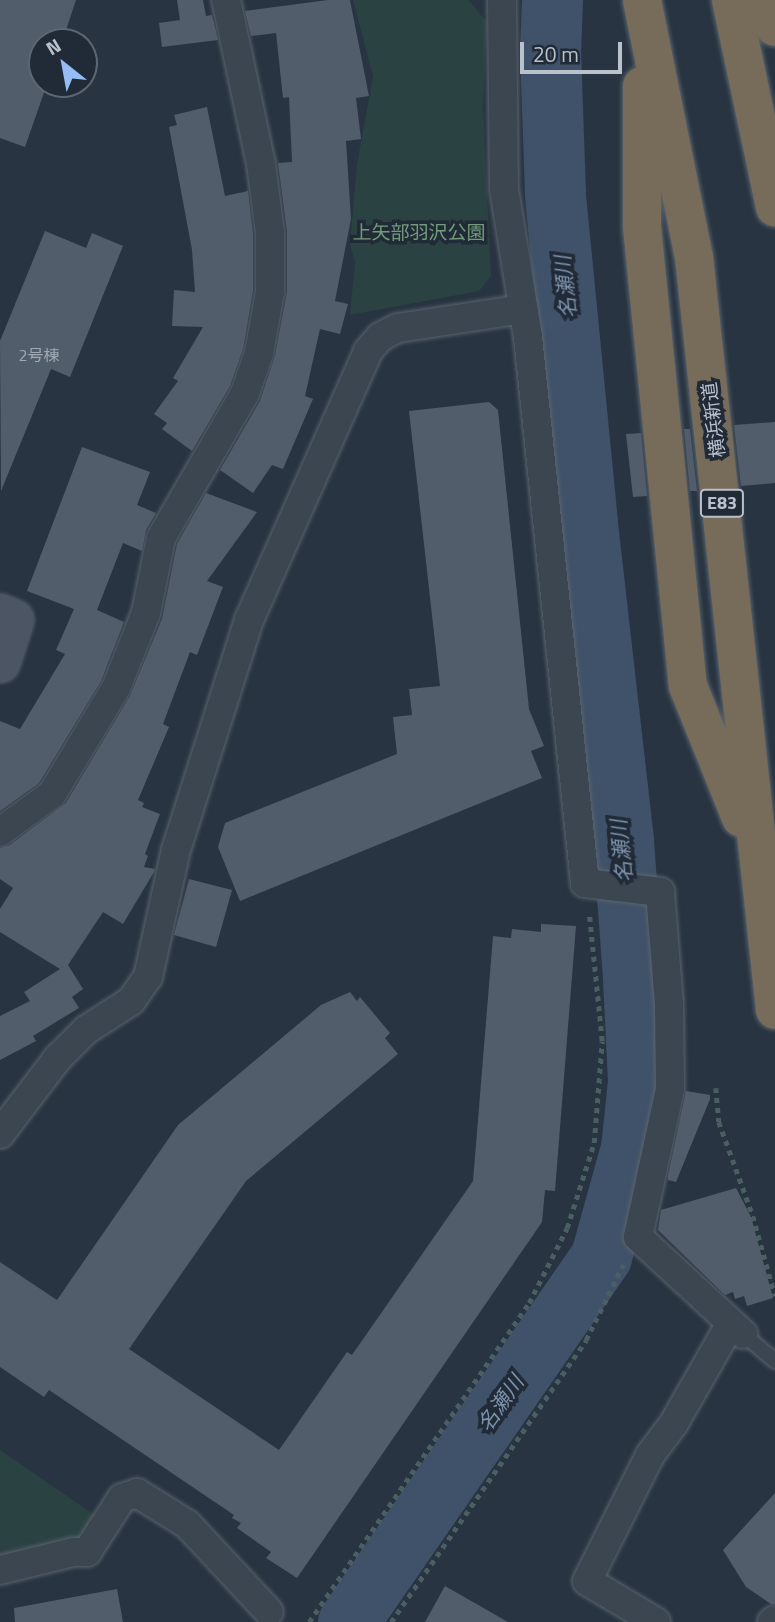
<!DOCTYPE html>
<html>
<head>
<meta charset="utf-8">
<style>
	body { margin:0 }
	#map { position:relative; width:775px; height:1622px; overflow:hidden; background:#283441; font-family:"Titillium Web","Noto Sans JP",sans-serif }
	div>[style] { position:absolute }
	.green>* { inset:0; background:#2b4243 }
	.river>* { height:61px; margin:-30.5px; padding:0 30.5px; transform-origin:30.5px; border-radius:30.5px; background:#3f5269 }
	.building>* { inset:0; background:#525d6c }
	.path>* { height:4.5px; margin-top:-2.25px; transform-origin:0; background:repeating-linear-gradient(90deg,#4a5f61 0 5px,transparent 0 10px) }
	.roads { filter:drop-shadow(0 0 2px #5a636e) drop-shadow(0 0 2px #5a636e) }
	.lane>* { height:14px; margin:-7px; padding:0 7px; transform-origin:7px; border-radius:7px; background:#3c4651 }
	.street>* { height:28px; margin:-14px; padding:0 14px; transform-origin:14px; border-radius:14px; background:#3c4651 }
	.secondary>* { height:38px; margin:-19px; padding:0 19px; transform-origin:19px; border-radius:19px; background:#4b5564 }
	.highway>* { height:38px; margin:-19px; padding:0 19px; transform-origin:19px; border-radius:19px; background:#776b5a }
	span { translate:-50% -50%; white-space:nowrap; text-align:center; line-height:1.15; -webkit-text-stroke:7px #212a37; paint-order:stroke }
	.number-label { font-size:16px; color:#9fa8b3 }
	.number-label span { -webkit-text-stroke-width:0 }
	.shield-label span { padding:2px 5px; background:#212a37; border:2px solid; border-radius:5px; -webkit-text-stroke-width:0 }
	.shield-label { font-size:18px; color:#b9c1cb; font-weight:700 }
	.park-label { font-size:19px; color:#729b7a }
	.street-label { font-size:19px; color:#b9c1cb }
	.water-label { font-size:21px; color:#7c92ac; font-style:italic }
	.north { position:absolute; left:28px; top:28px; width:70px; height:70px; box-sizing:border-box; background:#212a37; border:2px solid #5e6672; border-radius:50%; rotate:329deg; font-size:19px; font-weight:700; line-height:28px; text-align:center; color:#b9c1cb }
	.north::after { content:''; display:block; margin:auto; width:24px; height:32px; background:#96bdf3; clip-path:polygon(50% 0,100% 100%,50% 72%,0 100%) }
	.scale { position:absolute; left:520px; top:42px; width:102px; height:32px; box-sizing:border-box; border:4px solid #b9c1cb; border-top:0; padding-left:9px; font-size:21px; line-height:24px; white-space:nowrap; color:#b9c1cb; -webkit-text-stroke:5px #212a37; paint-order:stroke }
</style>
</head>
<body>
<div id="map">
	<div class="green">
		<div style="clip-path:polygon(353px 0,468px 0,487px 22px,483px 109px,491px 276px,479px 291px,350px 315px,355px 262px,350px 244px,357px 164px,373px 76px)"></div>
		<div style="clip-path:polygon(0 1450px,96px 1516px,77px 1540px,0 1558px)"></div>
	</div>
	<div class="river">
		<div style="left:348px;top:1622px;width:445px;rotate:-55.3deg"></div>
		<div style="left:601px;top:1256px;width:112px;rotate:-74.5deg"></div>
		<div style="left:631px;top:1148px;width:67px;rotate:-84deg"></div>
		<div style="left:638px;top:1081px;width:104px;rotate:-92.8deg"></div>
		<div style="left:633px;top:977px;width:137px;rotate:-94.2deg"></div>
		<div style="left:623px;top:840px;width:320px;rotate:-96.5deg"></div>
		<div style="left:587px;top:522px;width:331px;rotate:-95.6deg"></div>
		<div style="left:555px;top:193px;width:141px;rotate:-92deg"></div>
		<div style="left:550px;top:52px;width:52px;rotate:-87.8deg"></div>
	</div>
	<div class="building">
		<div style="clip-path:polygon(0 0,76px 0,62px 42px,42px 42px,42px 84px,47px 84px,25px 147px,0 138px)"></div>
		<div style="clip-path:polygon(177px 0,203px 0,206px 16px,212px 15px,218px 40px,162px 47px,159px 23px,180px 20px)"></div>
		<div style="clip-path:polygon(328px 0,350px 0,369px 96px,356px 98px,361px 139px,346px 141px,351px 219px,335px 301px,348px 304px,340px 334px,320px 329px,305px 396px,313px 399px,283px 469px,272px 465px,253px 493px,220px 470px,260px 401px,275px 356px,287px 292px,287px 231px,278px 163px,292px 162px,289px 97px,283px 98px,276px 33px,251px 36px,245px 11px)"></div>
		<div style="clip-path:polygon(207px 107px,225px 196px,248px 191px,253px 234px,253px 291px,243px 349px,230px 386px,192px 451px,162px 429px,167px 423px,154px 414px,178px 381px,173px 378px,203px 327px,172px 326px,174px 290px,195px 292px,192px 250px,169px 127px,177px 125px,174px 115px)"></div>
		<div style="clip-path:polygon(45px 231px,86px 248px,92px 233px,123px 246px,70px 377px,51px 369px,1px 491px,0 341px)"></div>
		<div style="clip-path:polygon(489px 402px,498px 410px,529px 709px,544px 746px,531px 751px,542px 778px,240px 901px,218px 847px,225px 823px,397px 754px,393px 717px,412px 715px,409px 689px,440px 686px,409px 411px)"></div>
		<div style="clip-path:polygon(775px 422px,775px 483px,741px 486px,734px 425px)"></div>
		<div style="clip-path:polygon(684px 429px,690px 429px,697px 491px,690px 491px)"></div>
		<div style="clip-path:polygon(641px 433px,647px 496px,633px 497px,626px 434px)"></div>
		<div style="clip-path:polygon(82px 447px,150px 472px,137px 505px,156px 513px,146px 530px,142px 551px,123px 543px,97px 610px,124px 622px,101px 681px,39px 783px,0 811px,0 721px,20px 729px,65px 654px,56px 650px,74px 609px,27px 591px)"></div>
		<div style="clip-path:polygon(206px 493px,257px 512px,207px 581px,223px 587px,197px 655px,190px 652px,163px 724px,169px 727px,138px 800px,144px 803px,142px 807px,160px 814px,145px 854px,148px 856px,144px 867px,155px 869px,154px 872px,123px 924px,103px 912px,68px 965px,83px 989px,72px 997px,79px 1008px,33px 1036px,36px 1041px,0 1060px,0 1016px,30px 1001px,24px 992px,60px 969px,0 932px,0 909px,13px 888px,0 879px,0 848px,10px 845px,66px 803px,130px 696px,162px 619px,177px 544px)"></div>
		<div style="clip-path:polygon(189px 879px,232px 890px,216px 947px,174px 935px)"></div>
		<div style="clip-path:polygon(541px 924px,576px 926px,555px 1191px,545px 1190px,542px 1222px,297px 1578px,266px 1558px,271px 1552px,237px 1528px,241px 1523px,232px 1518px,234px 1515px,49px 1390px,44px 1397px,0 1367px,0 1262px,57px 1300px,178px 1125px,321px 1005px,350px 992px,357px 1001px,360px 997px,390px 1033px,385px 1038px,398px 1054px,246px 1181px,129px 1349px,279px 1450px,347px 1352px,352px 1355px,473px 1181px,493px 936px,511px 938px,512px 929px,541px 932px)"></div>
		<div style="clip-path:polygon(686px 1091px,710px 1095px,710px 1099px,676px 1182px,668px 1180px,668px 1176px)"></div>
		<div style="clip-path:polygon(736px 1188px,751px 1217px,773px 1298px,747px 1306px,744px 1296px,735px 1299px,733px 1292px,725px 1295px,658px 1230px,661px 1210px)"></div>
		<div style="clip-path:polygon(775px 1493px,775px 1604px,771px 1604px,746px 1587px,723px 1550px)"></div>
		<div style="clip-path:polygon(445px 1586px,508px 1622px,425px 1622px)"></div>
		<div style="clip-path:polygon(117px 1589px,123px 1622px,15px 1622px,14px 1608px)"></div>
	</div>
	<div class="path">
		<div style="left:716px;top:1088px;width:34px;rotate:85deg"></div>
		<div style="left:719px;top:1122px;width:100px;rotate:70.1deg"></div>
		<div style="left:753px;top:1216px;width:83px;rotate:74.6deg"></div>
		<div style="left:309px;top:1622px;width:388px;rotate:-55.4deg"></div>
		<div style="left:529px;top:1303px;width:84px;rotate:-63.1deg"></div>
		<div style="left:567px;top:1228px;width:89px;rotate:-72.4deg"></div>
		<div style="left:594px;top:1143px;width:102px;rotate:-85.5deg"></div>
		<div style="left:602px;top:1041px;width:128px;rotate:-95.8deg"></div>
		<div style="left:391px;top:1622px;width:343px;rotate:-55.3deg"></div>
		<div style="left:586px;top:1340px;width:84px;rotate:-63.7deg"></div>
	</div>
	<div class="roads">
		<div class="lane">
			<div style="left:743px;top:1334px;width:42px;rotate:40.2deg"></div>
		</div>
		<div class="street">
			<div style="left:502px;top:0;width:189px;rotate:89.4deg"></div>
			<div style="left:504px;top:189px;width:150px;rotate:80.8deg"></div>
			<div style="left:528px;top:337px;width:549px;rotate:84.04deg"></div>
			<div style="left:585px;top:883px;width:76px;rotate:6.8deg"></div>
			<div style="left:660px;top:892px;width:113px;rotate:85.4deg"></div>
			<div style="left:669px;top:1005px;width:84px;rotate:89.3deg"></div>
			<div style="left:670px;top:1089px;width:151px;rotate:102.2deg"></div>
			<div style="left:638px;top:1237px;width:143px;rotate:42.7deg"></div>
			<div style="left:0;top:832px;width:64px;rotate:-36.2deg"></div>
			<div style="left:52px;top:794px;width:124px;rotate:-58.9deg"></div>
			<div style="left:116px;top:688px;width:81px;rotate:-68.2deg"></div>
			<div style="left:146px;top:613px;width:76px;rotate:-78.7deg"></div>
			<div style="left:161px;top:538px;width:168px;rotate:-59.9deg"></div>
			<div style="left:245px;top:393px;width:42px;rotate:-70.7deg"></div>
			<div style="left:259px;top:353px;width:62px;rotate:-79.8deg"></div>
			<div style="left:270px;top:292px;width:59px;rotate:-90deg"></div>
			<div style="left:270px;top:233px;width:70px;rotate:-97.4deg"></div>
			<div style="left:261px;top:164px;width:168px;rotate:-102deg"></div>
			<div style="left:0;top:1134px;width:96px;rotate:-52.7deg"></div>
			<div style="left:58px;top:1058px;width:40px;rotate:-45deg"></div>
			<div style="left:86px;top:1030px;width:54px;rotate:-32.8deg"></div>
			<div style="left:131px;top:1001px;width:29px;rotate:-55deg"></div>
			<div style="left:148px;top:977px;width:130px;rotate:-77.6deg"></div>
			<div style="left:176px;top:850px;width:241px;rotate:-72.4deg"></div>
			<div style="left:249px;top:620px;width:294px;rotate:-66.1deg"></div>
			<div style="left:368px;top:351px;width:18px;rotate:-49deg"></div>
			<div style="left:380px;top:337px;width:20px;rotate:-27deg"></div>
			<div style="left:398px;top:328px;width:127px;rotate:-8.6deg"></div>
			<div style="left:0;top:1570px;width:76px;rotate:-13.7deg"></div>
			<div style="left:74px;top:1552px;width:13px"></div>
			<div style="left:87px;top:1552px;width:64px;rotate:-57.1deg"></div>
			<div style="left:122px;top:1498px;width:16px;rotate:-18deg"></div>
			<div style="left:137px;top:1493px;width:59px;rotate:31.8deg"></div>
			<div style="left:187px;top:1524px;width:120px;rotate:47deg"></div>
			<div style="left:656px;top:1622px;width:80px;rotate:-149.3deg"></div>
			<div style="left:587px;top:1581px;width:141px;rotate:-63.4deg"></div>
			<div style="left:650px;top:1455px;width:40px;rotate:-53deg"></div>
			<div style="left:674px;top:1423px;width:115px;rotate:-60.3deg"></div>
			<div style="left:772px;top:1622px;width:4px;rotate:-34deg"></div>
		</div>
		<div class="secondary">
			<div style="left:0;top:614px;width:15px;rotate:23deg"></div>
			<div style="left:14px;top:620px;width:45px;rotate:108deg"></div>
		</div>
		<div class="highway">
			<div style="left:642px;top:0;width:262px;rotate:78.6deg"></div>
			<div style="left:694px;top:257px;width:757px;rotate:83.86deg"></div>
			<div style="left:731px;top:0;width:212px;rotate:78deg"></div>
			<div style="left:761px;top:0;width:30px;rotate:63deg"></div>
			<div style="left:642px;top:86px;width:141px;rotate:90deg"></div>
			<div style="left:642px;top:227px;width:461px;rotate:84.3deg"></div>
			<div style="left:688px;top:686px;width:142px;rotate:68.1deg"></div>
		</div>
	</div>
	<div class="number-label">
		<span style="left:39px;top:355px">2号棟</span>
	</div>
	<div class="shield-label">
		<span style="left:722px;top:503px">E83</span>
	</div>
	<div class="park-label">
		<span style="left:419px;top:232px">上矢部羽沢公園</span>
	</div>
	<div class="street-label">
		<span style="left:713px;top:420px;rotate:-97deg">横浜新道</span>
	</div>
	<div class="water-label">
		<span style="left:565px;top:287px;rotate:-96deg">名瀬川</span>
		<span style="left:621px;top:851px;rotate:-96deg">名瀬川</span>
		<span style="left:500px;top:1403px;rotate:-55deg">名瀬川</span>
	</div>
	<div class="north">N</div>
	<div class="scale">20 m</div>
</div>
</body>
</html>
